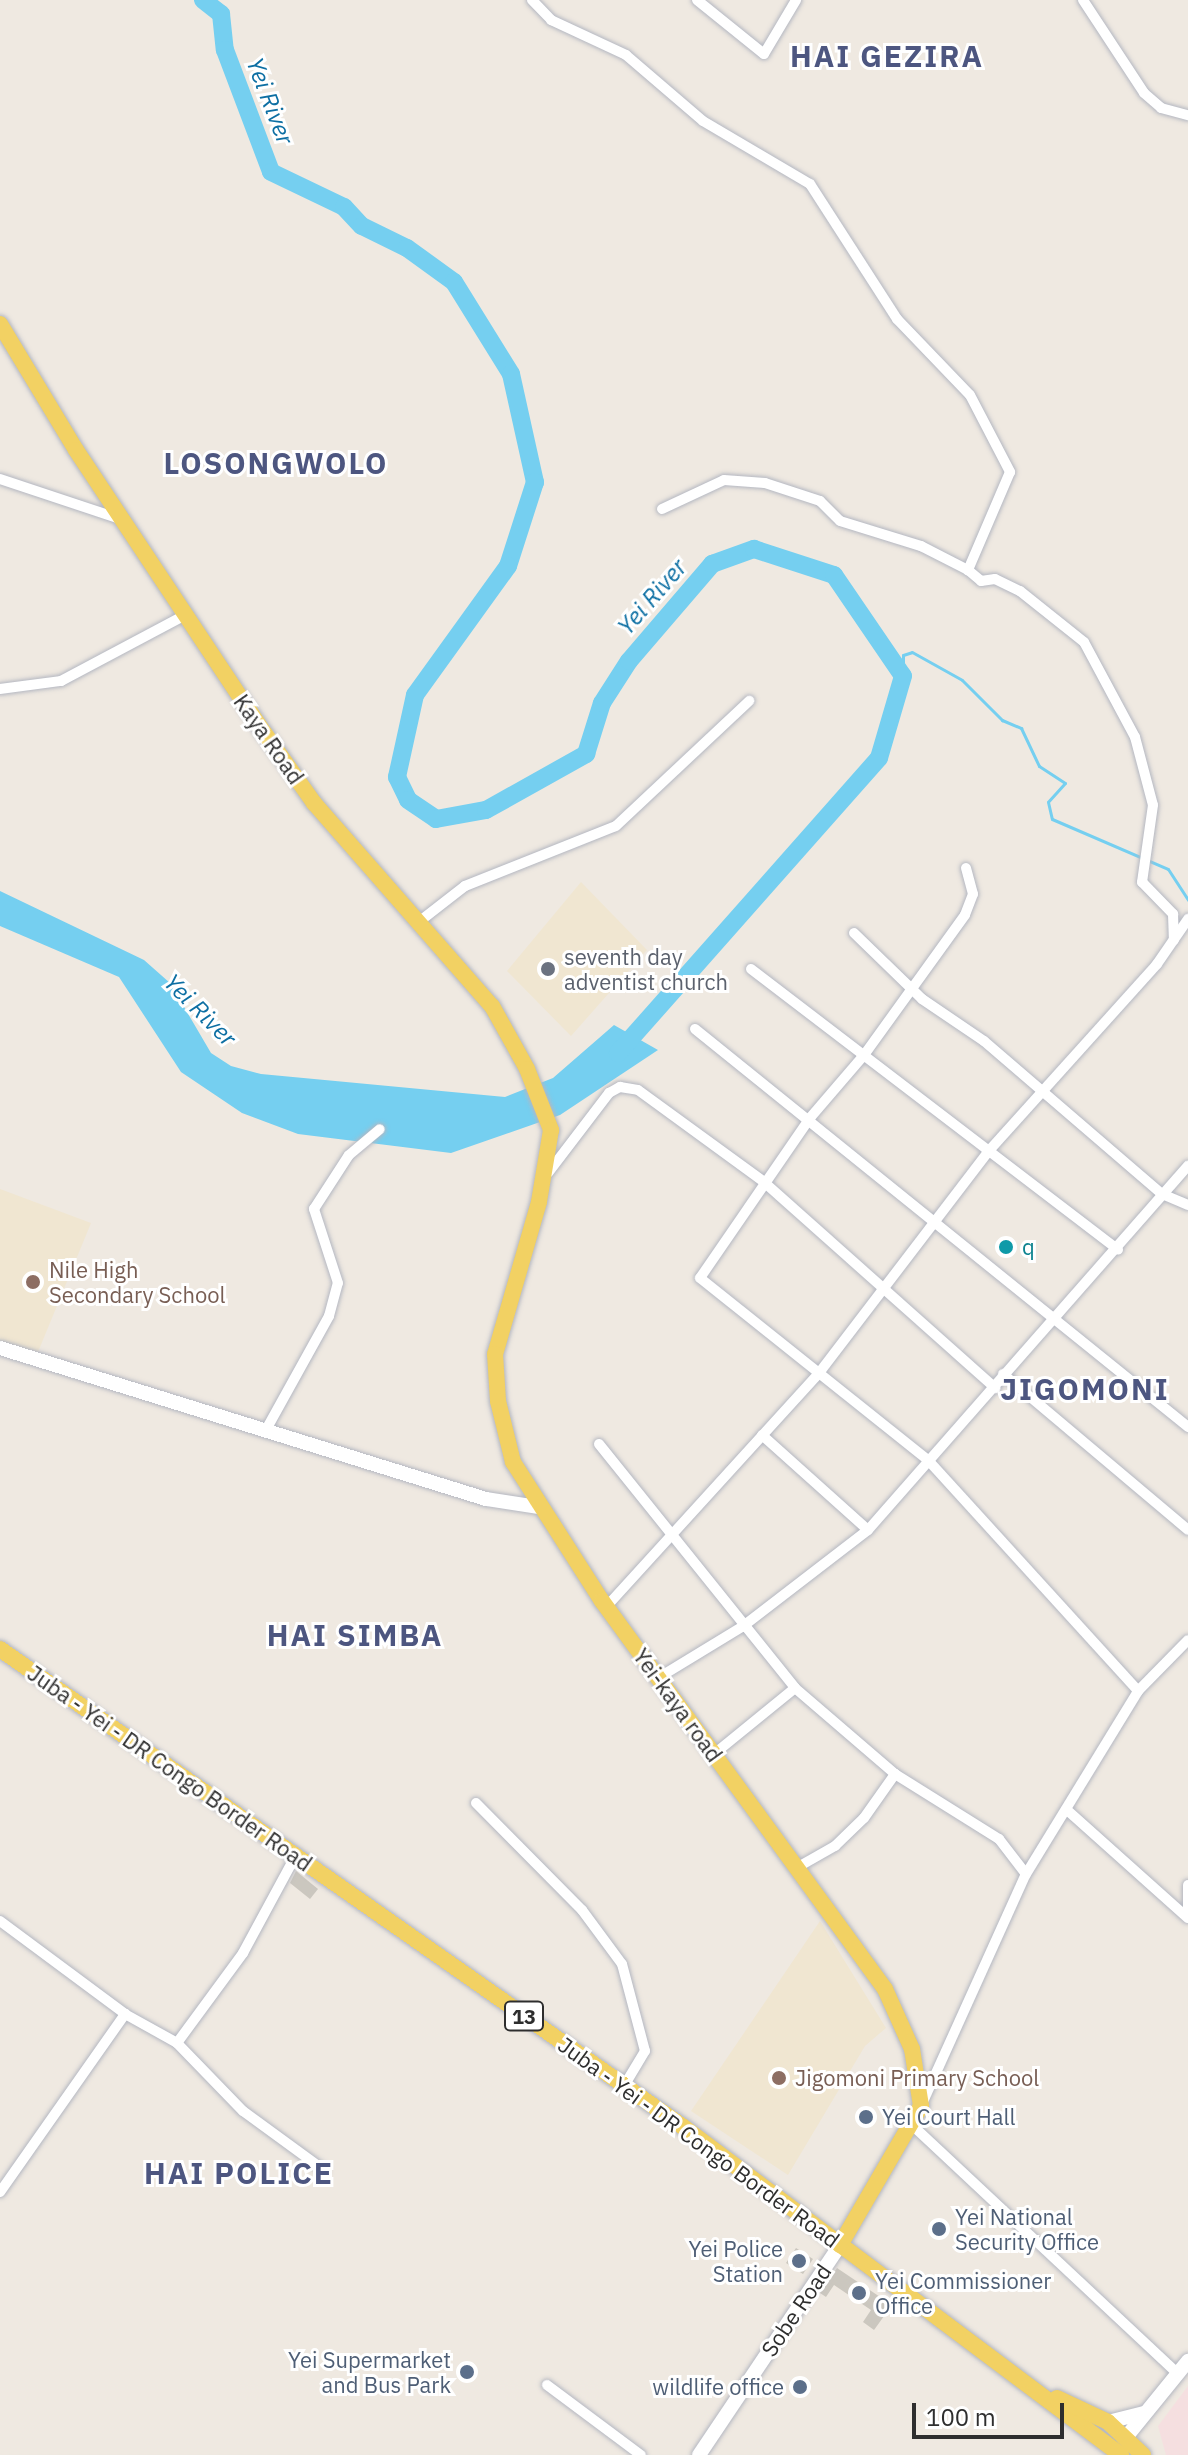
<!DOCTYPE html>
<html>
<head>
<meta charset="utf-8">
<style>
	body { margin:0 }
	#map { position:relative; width:1188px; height:2455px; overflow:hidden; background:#efe9e1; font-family:"IBM Plex Sans",sans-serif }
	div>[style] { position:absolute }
	.education>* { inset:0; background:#f0e6d1 }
	.medical>* { inset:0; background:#f5dfe0 }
	.water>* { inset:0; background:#75cff0 }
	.stream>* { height:3px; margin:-1.5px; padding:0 1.5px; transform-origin:1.5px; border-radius:1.5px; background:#75cff0 }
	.river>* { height:18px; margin:-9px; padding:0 9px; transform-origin:9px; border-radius:9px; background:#75cff0 }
	.building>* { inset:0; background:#cbc7bf }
	.roads { filter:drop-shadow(0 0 2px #b4b7c1) drop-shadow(0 0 2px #b4b7c1) }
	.street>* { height:10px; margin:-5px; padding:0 5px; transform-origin:5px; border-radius:5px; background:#fff }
	.secondary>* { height:14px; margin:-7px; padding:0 7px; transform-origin:7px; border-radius:7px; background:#fff }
	.primary>* { height:16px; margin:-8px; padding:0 8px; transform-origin:8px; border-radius:8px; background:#f2d163 }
	.dots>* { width:22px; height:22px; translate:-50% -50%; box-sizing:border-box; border:4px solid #fff; border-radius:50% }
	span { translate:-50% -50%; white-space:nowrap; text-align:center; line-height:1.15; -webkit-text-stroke:6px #fff; paint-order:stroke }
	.shield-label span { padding:2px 6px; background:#fff; border:2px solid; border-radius:6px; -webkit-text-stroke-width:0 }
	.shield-label { font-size:20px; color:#2e2e2e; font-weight:700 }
	.street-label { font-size:22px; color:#2e2e2e }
	.worship-label { font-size:22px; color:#5b616d }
	.left { translate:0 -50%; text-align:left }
	.culture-label { font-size:22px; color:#0d838f }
	.education-label { font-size:22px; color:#785e54 }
	.service-label { font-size:22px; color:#4e5e75 }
	.right { translate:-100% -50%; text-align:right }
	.water-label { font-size:24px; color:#0d6fa3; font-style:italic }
	.district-label { font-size:30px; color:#4d5680; font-weight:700; letter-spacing:2px }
	.scale { position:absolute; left:912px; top:2403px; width:152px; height:36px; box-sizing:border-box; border:4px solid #2e2e2e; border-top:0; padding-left:10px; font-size:24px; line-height:28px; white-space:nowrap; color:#2e2e2e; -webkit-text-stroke:6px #fff; paint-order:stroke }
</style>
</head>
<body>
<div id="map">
	<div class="education">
		<div style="clip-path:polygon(581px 882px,647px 950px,571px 1036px,507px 971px)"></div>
		<div style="clip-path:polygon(0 1189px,91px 1223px,38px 1352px,0 1341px)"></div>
		<div style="clip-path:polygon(820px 1921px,886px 2028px,865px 2046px,788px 2175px,691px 2111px)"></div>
	</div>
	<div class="medical">
		<div style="clip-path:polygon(1188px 2386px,1188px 2455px,1166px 2455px,1158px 2426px)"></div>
	</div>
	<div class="water">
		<div style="clip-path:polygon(0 891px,144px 960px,170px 983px,211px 1053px,231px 1066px,261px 1074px,505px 1097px,553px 1078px,614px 1025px,658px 1050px,560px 1115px,451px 1153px,298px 1134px,242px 1113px,181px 1072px,119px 977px,0 926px)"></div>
	</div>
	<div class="stream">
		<div style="left:903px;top:676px;width:21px;rotate:-90deg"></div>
		<div style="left:903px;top:655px;width:9px;rotate:-18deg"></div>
		<div style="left:912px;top:652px;width:57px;rotate:29.2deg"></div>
		<div style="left:962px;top:680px;width:57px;rotate:45deg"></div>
		<div style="left:1002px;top:720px;width:21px;rotate:23deg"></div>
		<div style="left:1021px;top:728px;width:42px;rotate:64.7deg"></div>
		<div style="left:1039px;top:766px;width:31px;rotate:33deg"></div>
		<div style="left:1065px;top:783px;width:25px;rotate:132deg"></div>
		<div style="left:1048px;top:802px;width:17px;rotate:77deg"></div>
		<div style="left:1052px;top:819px;width:126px;rotate:23.3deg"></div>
		<div style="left:1168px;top:869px;width:37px;rotate:57deg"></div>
	</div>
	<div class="river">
		<div style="left:203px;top:0;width:23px;rotate:38deg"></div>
		<div style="left:221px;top:14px;width:36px;rotate:84deg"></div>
		<div style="left:225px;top:50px;width:130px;rotate:69.3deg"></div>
		<div style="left:271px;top:172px;width:81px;rotate:25.6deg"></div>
		<div style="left:344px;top:207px;width:26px;rotate:47deg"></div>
		<div style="left:362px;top:226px;width:50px;rotate:26.1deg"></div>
		<div style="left:407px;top:248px;width:58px;rotate:35.9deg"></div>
		<div style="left:454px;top:282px;width:108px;rotate:58.2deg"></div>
		<div style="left:511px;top:374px;width:111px;rotate:77.5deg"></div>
		<div style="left:535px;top:482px;width:88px;rotate:107.8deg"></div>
		<div style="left:508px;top:566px;width:159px;rotate:125.8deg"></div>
		<div style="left:415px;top:695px;width:84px;rotate:102.4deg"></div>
		<div style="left:397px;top:777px;width:25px;rotate:64deg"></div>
		<div style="left:408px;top:800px;width:34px;rotate:34deg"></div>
		<div style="left:436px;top:819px;width:51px;rotate:-10.2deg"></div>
		<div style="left:486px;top:810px;width:115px;rotate:-29.2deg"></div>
		<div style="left:586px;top:754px;width:53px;rotate:-72.6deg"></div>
		<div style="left:602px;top:703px;width:50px;rotate:-57.3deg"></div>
		<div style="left:629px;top:661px;width:128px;rotate:-49.4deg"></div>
		<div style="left:712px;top:564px;width:45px;rotate:-19.7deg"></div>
		<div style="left:754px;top:549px;width:84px;rotate:18deg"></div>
		<div style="left:834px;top:575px;width:122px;rotate:55.7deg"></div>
		<div style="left:903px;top:676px;width:85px;rotate:106.3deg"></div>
		<div style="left:879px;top:758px;width:394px;rotate:131.5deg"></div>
	</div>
	<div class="building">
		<div style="clip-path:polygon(296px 1871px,318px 1889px,310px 1899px,290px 1883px)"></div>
		<div style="clip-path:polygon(796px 2248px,813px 2259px,803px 2274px,786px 2263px)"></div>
		<div style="clip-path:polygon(837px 2268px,892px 2305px,874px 2330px,863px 2322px,871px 2310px,834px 2285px,826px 2297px,820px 2293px)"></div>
	</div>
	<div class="roads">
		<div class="street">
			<div style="left:532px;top:0;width:28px;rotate:46deg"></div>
			<div style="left:551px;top:20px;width:83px;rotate:25deg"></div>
			<div style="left:626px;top:55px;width:101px;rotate:40.6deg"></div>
			<div style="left:703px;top:121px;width:124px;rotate:30.5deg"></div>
			<div style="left:810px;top:184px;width:161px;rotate:57.2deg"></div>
			<div style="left:897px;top:319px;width:105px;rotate:46.2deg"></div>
			<div style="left:970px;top:395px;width:87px;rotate:62.5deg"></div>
			<div style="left:1010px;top:472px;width:107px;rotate:113.2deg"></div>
			<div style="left:968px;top:570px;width:17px;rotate:40deg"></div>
			<div style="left:981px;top:581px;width:14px;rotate:-8deg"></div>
			<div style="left:995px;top:579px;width:28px;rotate:26deg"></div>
			<div style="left:1020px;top:591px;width:82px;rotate:38.6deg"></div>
			<div style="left:1084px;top:642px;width:108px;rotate:61.8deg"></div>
			<div style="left:1135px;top:737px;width:70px;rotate:75.2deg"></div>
			<div style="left:1153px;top:805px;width:78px;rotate:98.1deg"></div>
			<div style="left:1142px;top:882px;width:45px;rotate:45.9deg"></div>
			<div style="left:1173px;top:914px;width:26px;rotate:88deg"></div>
			<div style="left:697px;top:0;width:86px;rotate:38.9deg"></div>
			<div style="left:764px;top:54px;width:63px;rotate:-59.3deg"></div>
			<div style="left:1083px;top:0;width:111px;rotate:56.7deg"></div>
			<div style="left:1144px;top:93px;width:23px;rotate:41deg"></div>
			<div style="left:1161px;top:108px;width:28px;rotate:15deg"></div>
			<div style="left:0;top:479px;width:126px;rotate:18.4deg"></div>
			<div style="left:662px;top:509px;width:68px;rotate:-25.1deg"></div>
			<div style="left:724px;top:480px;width:41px;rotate:4.2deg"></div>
			<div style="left:765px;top:483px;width:58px;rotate:18.1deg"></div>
			<div style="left:820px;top:501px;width:28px;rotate:45deg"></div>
			<div style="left:840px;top:521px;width:85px;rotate:17.2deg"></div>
			<div style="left:921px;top:546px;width:53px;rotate:27.1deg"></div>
			<div style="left:0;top:689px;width:62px;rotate:-7.5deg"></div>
			<div style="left:61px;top:681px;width:138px;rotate:-28deg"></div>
			<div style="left:966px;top:868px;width:27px;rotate:75deg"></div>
			<div style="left:973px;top:894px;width:22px;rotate:111deg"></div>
			<div style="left:965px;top:915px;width:173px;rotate:125.8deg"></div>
			<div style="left:864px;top:1055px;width:83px;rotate:130.6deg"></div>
			<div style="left:810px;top:1118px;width:194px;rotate:124.5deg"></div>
			<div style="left:700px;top:1278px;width:292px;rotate:38.6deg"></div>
			<div style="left:928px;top:1460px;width:312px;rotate:47.7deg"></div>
			<div style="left:420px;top:921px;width:57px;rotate:-37.9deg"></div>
			<div style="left:465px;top:886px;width:162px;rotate:-21.7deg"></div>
			<div style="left:616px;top:826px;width:183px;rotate:-43.2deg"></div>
			<div style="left:854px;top:933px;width:95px;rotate:44.1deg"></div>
			<div style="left:922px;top:999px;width:75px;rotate:34.1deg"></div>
			<div style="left:984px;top:1041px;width:235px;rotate:40.7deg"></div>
			<div style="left:1162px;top:1194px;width:28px;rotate:23deg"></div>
			<div style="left:751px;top:969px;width:462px;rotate:37.4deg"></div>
			<div style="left:695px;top:1029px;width:634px;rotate:38.91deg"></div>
			<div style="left:548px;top:1173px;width:101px;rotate:-52.7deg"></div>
			<div style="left:609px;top:1093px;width:13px;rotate:-29deg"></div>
			<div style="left:620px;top:1087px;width:18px;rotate:9deg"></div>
			<div style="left:638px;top:1090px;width:156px;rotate:36.1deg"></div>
			<div style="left:764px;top:1182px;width:310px;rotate:41.7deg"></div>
			<div style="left:1003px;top:1374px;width:242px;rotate:40.1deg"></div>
			<div style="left:267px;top:1428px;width:128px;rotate:-61deg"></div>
			<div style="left:329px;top:1316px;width:34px;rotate:-75deg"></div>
			<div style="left:338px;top:1283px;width:78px;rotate:-108deg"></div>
			<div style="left:314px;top:1209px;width:64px;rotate:-57.1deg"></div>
			<div style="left:349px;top:1155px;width:40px;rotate:-40deg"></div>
			<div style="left:762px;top:1435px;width:142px;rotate:41.9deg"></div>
			<div style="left:599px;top:1444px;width:313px;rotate:51.2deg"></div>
			<div style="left:795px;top:1688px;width:132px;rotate:40.7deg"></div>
			<div style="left:895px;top:1774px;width:123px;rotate:32deg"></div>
			<div style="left:999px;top:1839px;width:44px;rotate:52.4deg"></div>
			<div style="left:607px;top:1606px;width:315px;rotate:-47.7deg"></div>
			<div style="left:819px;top:1373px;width:277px;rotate:-52.6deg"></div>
			<div style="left:987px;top:1153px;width:254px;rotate:-48deg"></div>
			<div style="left:1157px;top:964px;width:55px;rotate:-55.4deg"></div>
			<div style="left:658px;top:1678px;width:98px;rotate:-31.3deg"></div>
			<div style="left:742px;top:1627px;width:159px;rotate:-37.6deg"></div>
			<div style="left:868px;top:1530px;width:485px;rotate:-48.7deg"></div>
			<div style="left:714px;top:1754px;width:104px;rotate:-39.2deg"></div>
			<div style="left:476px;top:1803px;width:151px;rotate:45.3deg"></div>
			<div style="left:582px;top:1910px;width:67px;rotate:53.5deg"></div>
			<div style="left:622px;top:1964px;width:90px;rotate:75.2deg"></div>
			<div style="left:645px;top:2051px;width:41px;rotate:121deg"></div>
			<div style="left:1067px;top:1810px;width:162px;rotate:41.8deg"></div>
			<div style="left:798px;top:1867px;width:43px;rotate:-29.6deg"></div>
			<div style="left:835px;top:1846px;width:40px;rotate:-44deg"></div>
			<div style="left:864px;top:1818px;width:54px;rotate:-54.8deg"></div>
			<div style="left:1188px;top:1917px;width:32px;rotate:-90deg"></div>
			<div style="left:0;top:1921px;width:156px;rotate:36.6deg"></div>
			<div style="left:125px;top:2014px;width:60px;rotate:29.1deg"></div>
			<div style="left:177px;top:2043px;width:95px;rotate:45.9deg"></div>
			<div style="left:243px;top:2111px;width:100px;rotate:36.1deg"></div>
			<div style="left:177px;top:2043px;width:112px;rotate:-53.7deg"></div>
			<div style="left:243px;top:1953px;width:111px;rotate:-61.6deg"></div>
			<div style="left:922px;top:2104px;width:252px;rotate:-65.7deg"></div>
			<div style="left:1026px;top:1874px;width:215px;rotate:-58.5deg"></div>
			<div style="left:1138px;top:1691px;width:71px;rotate:-45.6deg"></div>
			<div style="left:911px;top:2124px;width:366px;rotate:43.1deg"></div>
			<div style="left:0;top:2192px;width:218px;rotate:-54.9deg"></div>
			<div style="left:547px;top:2385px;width:117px;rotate:36.7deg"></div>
		</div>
		<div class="secondary">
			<div style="left:0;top:1348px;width:509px;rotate:17.26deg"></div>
			<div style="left:486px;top:1499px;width:53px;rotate:8.7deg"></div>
			<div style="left:1108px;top:2422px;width:38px;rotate:-14deg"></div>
			<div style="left:1127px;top:2436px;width:97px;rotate:-50.9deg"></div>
			<div style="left:699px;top:2455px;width:253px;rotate:-56.1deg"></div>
		</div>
		<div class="primary">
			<div style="left:0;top:324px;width:147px;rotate:58.9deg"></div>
			<div style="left:76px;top:450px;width:341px;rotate:56.4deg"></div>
			<div style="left:265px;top:734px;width:85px;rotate:54.6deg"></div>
			<div style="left:314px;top:803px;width:270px;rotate:48.8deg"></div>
			<div style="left:492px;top:1006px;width:72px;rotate:60.9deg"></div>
			<div style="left:527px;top:1069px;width:66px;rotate:68.5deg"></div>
			<div style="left:551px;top:1130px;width:73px;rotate:99.5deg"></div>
			<div style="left:539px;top:1202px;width:158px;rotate:106.1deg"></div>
			<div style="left:495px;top:1354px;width:47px;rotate:86.3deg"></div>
			<div style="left:498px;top:1401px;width:63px;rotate:76.2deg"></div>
			<div style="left:513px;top:1462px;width:165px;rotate:57.4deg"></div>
			<div style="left:602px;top:1601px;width:480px;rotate:53.9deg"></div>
			<div style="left:885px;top:1989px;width:66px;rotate:65.8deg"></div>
			<div style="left:912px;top:2049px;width:58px;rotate:81deg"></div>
			<div style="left:921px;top:2106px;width:161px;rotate:120.2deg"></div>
			<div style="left:0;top:1649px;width:832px;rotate:34.97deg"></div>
			<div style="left:682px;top:2126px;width:549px;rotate:36.85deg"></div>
			<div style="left:1057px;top:2398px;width:56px;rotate:25.2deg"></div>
			<div style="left:1108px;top:2422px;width:48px;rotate:43.3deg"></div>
		</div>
	</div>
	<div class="dots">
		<div style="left:548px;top:969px;background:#6b7280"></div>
		<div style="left:1006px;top:1247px;background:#0f9aa8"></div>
		<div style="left:33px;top:1282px;background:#8d6e63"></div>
		<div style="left:779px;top:2078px;background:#8d6e63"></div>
		<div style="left:866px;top:2117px;background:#5c6f8a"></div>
		<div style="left:939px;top:2229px;background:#5c6f8a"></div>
		<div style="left:799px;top:2261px;background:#5c6f8a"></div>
		<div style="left:859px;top:2293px;background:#5c6f8a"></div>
		<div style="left:467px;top:2372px;background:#5c6f8a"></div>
		<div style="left:800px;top:2387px;background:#5c6f8a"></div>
	</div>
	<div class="shield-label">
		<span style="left:524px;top:2016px">13</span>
	</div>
	<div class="street-label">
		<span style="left:269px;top:739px;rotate:55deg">Kaya Road</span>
		<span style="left:678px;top:1705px;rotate:54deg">Yei-kaya road</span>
		<span style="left:170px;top:1768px;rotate:35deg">Juba - Yei - DR Congo Border Road</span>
		<span style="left:699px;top:2142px;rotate:36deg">Juba - Yei - DR Congo Border Road</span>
		<span style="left:796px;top:2310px;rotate:-56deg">Sobe Road</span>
	</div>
	<div class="worship-label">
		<span class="left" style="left:564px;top:969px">seventh day<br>adventist church</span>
	</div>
	<div class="culture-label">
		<span class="left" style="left:1022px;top:1247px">q</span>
	</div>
	<div class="education-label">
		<span class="left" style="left:49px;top:1282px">Nile High<br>Secondary School</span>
		<span class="left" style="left:795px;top:2078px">Jigomoni Primary School</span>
	</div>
	<div class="service-label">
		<span class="left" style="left:882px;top:2117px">Yei Court Hall</span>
		<span class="left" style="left:955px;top:2229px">Yei National<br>Security Office</span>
		<span class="right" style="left:783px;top:2261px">Yei Police<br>Station</span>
		<span class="left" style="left:875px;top:2293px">Yei Commissioner<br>Office</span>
		<span class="right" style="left:451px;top:2372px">Yei Supermarket<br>and Bus Park</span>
		<span class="right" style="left:784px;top:2387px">wildlife office</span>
	</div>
	<div class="water-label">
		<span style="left:270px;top:101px;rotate:69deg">Yei River</span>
		<span style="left:652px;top:597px;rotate:-49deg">Yei River</span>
		<span style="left:200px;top:1010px;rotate:45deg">Yei River</span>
	</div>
	<div class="district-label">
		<span style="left:887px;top:56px">HAI GEZIRA</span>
		<span style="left:276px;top:463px">LOSONGWOLO</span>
		<span style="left:1085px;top:1389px">JIGOMONI</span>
		<span style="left:355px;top:1635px">HAI SIMBA</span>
		<span style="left:239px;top:2173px">HAI POLICE</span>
	</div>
	<div class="scale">100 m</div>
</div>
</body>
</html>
